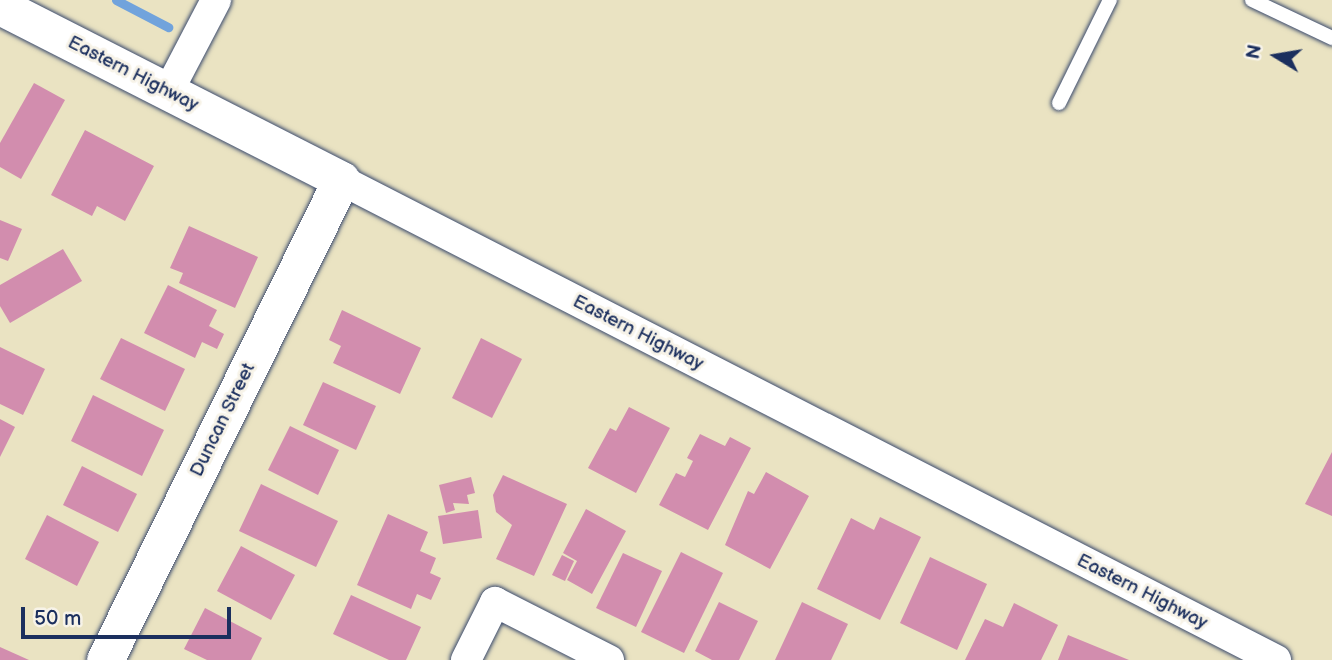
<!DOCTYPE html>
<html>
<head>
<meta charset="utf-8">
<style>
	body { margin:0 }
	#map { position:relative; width:1332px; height:660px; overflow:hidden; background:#eae3c2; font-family:"Balsamiq Sans",sans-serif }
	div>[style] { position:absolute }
	.stream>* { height:9px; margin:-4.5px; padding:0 4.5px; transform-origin:4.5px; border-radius:4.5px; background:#71a3dc }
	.building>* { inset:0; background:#d28dae }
	.roads { filter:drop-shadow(0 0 2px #3a4a6d) drop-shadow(0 0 2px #3a4a6d) }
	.service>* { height:14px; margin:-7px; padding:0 7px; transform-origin:7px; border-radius:7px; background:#fff }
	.minor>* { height:30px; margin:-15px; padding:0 15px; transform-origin:15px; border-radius:15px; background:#fff }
	.tertiary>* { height:37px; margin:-18.5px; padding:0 18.5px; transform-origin:18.5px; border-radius:18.5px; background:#fff }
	span { translate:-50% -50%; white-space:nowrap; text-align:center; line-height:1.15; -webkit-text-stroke:6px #f7f3e8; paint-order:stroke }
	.street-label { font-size:19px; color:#1b2f5e }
	.north { position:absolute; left:1241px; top:21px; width:70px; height:70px; -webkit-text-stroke:5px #f7f3e8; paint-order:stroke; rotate:281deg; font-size:19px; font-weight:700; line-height:28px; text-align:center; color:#1b2f5e }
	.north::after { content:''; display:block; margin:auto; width:24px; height:32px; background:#1b2f5e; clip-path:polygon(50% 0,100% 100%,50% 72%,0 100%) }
	.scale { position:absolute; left:21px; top:607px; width:210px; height:32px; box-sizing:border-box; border:4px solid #1b2f5e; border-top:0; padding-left:9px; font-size:21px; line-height:24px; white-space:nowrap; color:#1b2f5e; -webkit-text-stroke:5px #f7f3e8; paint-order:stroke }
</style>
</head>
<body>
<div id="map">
	<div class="stream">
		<div style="left:116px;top:0;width:59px;rotate:27.4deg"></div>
	</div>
	<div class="building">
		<div style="clip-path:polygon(34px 83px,65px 100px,21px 179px,0 167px,0 143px)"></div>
		<div style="clip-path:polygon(85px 130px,154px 166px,125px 221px,97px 206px,92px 216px,51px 195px)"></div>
		<div style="clip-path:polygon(0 220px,22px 229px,8px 261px,0 258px)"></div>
		<div style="clip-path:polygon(189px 226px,258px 257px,235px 308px,179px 283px,183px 273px,170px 268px)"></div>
		<div style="clip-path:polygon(63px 249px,82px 281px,10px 323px,0 306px,0 285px)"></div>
		<div style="clip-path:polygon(168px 285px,217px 310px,209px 326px,224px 334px,217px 349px,202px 342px,195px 358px,144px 333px)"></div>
		<div style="clip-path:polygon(342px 310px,421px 348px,400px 394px,333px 363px,341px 346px,329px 340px)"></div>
		<div style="clip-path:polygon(121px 338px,185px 369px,165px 411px,100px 379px)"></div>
		<div style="clip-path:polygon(481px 338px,522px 359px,492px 418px,452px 398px)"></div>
		<div style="clip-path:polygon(0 347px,45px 369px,23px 415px,0 404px)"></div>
		<div style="clip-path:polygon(323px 382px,376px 406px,356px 450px,303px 425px)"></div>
		<div style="clip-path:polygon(93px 395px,164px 430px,142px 476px,71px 441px)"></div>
		<div style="clip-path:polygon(629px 407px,670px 428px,636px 493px,588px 468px,610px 428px,616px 431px)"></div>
		<div style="clip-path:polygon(0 419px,15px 427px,0 457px)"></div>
		<div style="clip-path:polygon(290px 426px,339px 450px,318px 495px,268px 470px)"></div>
		<div style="clip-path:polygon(700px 434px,725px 446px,730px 437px,751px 448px,708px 530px,659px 505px,676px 473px,685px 477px,693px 461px,687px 458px)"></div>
		<div style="clip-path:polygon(1332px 452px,1332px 516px,1305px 504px)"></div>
		<div style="clip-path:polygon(82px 466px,137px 494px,118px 532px,63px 505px)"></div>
		<div style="clip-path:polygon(766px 472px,809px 496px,770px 569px,725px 545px,748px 491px,754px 494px)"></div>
		<div style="clip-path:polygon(503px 475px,567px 504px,534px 576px,496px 559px,512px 525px,496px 512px,493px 495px)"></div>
		<div style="clip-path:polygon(471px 477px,475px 493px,467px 495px,469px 504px,453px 503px,455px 510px,446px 513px,439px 485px)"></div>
		<div style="clip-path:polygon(261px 484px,338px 521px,316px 567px,239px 531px)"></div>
		<div style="clip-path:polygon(586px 509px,626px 531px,592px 594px,567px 580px,577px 561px,563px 553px)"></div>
		<div style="clip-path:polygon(478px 510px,482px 538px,443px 544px,438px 516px)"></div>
		<div style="clip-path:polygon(388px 514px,428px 532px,420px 551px,436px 558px,430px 573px,441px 578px,431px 600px,417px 594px,411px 609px,357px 585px)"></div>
		<div style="clip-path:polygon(47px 515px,99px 542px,77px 586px,25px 559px)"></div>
		<div style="clip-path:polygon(880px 517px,921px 537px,880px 620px,817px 589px,851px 518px,874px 530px)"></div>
		<div style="clip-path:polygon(241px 546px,295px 575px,271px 620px,217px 591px)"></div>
		<div style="clip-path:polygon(681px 552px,723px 573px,684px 653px,641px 632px)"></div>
		<div style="clip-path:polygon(623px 553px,662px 571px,636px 627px,596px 608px)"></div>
		<div style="clip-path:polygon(562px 555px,574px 561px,565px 581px,552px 575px)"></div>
		<div style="clip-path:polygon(930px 557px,987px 584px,957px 650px,900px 623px)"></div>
		<div style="clip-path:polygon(351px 595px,421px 627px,406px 660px,389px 660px,333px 634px)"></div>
		<div style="clip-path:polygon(719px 602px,758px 621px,739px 660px,712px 660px,695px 651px)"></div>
		<div style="clip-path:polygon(802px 602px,848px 624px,831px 660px,775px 660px)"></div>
		<div style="clip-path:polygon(1014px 603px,1058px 625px,1041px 660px,965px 660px,985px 619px,1003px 627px)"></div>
		<div style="clip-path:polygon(205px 608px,262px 638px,251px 660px,207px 660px,184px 649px)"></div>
		<div style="clip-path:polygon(1068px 635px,1129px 660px,1058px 660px)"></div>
		<div style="clip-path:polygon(0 647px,29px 660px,0 660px)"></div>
	</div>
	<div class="roads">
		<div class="service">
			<div style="left:1252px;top:0;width:89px;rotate:25.4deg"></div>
			<div style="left:1059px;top:103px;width:115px;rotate:-63.7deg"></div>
		</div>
		<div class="minor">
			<div style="left:168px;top:92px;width:104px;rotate:-62.4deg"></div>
			<div style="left:341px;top:180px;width:1051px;rotate:27.17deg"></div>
			<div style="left:466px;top:660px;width:65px;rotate:-63.4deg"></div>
			<div style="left:495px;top:602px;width:128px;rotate:27deg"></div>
		</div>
		<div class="tertiary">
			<div style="left:0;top:6px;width:383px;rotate:27deg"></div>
			<div style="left:341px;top:180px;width:535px;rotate:116.18deg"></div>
		</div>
	</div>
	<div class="street-label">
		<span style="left:133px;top:74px;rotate:27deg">Eastern Highway</span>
		<span style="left:638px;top:333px;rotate:27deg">Eastern Highway</span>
		<span style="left:223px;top:420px;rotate:-64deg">Duncan Street</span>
		<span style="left:1142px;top:592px;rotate:27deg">Eastern Highway</span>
	</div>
	<div class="north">N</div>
	<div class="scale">50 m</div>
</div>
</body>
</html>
